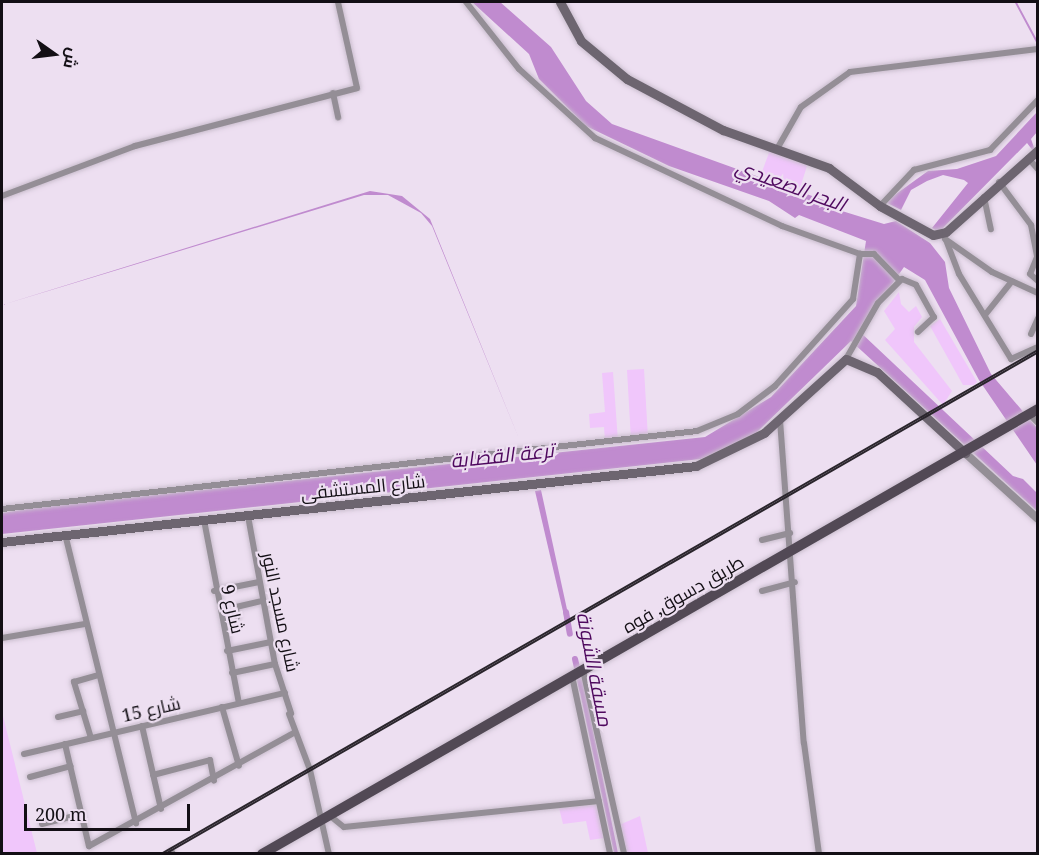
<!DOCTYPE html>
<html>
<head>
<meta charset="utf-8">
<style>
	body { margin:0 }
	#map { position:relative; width:1039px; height:855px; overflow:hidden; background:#eddff1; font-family:"Noto Serif",Cairo,serif }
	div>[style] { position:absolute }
	.green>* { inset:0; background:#f0c6fb }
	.water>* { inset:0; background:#c08bcf }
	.stream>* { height:1.5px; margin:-0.75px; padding:0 0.75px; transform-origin:0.75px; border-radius:0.75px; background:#c08bcf }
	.canal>* { height:6px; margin:-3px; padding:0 3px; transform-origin:3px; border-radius:3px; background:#c08bcf }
	.roads { filter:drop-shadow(0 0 2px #cabece) drop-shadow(0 0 2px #cabece) }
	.minor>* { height:6px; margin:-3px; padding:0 3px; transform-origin:3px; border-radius:3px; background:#948e96 }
	.tertiary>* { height:8px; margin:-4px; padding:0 4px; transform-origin:4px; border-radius:4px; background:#948e96 }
	.secondary>* { height:9px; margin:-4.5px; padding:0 4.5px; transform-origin:4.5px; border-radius:4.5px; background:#6d6570 }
	.primary>* { height:10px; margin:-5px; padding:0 5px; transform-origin:5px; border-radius:5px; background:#524955 }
	.rail>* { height:4px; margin-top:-2px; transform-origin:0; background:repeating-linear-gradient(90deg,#eddff1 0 4.5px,#2a252c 0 9px); box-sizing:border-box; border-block:2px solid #2a252c }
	span { translate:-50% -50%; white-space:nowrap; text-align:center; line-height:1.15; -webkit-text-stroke:4.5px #eddff1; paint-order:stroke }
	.street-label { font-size:18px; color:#130f15 }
	.water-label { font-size:20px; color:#4e085e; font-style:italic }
	.frame { position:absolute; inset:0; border:3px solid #130f15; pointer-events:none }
	.north { position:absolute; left:24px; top:24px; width:60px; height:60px; -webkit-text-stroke:4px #eddff1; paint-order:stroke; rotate:104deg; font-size:16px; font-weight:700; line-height:24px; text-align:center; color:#130f15 }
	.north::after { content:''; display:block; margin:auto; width:21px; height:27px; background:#130f15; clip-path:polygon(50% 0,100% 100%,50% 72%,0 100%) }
	.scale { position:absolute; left:24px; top:804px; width:166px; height:27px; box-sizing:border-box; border:3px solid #130f15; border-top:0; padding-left:8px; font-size:18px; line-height:21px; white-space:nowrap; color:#130f15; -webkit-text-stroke:4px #eddff1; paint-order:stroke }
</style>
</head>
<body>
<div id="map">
	<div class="green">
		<div style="clip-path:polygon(770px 150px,808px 163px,799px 191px,759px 180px)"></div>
		<div style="clip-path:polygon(899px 292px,901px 304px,909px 312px,916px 306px,922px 317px,914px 327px,914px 342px,952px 391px,943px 405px,885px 340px,895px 329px,884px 311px)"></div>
		<div style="clip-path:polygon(940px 319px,977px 382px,974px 385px,963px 385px,930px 326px)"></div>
		<div style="clip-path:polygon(644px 369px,648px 438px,631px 440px,627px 370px)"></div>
		<div style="clip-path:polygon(613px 372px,618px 441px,605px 442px,604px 427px,590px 428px,589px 414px,605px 412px,602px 373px)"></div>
		<div style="clip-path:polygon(2px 712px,37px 853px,2px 853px)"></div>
		<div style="clip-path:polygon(598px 804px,604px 838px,590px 840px,586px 821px,563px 824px,559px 808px)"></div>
		<div style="clip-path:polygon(640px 816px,648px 853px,625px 853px,619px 825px)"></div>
	</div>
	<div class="water">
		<div style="clip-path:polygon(472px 2px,500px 2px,551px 47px,586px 101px,612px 124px,826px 201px,829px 207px,884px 224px,896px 221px,930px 243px,945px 262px,949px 288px,991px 374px,1037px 428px,1037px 465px,979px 380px,925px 280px,904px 267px,859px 331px,1013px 476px,1023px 479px,1037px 493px,1037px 511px,851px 341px,755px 434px,701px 459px,2px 534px,2px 513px,40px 507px,705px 437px,771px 397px,856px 306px,866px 241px,799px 215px,795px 218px,769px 201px,669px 166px,586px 126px,539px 79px,529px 54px)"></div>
		<div style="clip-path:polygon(1037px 112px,1037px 132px,1031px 139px,1037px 156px,1027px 143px,939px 232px,932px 228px,968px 183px,964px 180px,943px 175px,927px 181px,911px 190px,901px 210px,885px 202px,928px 171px,957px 169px,996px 156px)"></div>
		<div style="clip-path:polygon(370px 191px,402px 196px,430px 219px,524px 451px,432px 226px,421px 213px,388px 195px,364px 195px,2px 305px)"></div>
		<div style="clip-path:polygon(541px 490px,568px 614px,565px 620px,535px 491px)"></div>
		<div style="clip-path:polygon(583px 681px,618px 853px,614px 853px,578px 683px)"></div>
	</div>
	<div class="stream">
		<div style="left:1016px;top:2px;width:47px;rotate:61.8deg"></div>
	</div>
	<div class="canal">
		<div style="left:566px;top:612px;width:22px;rotate:80deg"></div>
		<div style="left:575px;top:659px;width:32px;rotate:77deg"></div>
	</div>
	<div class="roads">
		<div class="minor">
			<div style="left:466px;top:2px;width:85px;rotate:51.7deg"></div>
			<div style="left:519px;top:69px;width:103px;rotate:42.2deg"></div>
			<div style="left:595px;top:138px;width:207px;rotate:25.2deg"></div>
			<div style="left:782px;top:226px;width:83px;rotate:19.7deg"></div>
			<div style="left:860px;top:254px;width:14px"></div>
			<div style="left:874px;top:254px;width:36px;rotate:46deg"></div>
			<div style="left:333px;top:93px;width:25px;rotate:78deg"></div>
			<div style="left:777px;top:149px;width:48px;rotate:-60.3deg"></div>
			<div style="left:801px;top:107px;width:60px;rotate:-35.5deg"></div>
			<div style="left:850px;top:72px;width:189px;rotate:-7deg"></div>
			<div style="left:1028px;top:158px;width:15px;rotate:48deg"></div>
			<div style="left:999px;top:182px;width:54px;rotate:53.3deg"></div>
			<div style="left:1031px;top:225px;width:33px;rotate:79deg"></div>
			<div style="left:1037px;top:257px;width:18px;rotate:112deg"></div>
			<div style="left:1030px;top:274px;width:11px;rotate:41deg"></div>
			<div style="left:2px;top:196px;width:142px;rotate:-20.6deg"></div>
			<div style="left:135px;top:146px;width:229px;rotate:-14.6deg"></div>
			<div style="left:357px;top:88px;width:88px;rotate:-102.5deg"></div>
			<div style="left:984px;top:197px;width:33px;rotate:78deg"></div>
			<div style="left:880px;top:206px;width:50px;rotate:-46.6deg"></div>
			<div style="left:914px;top:170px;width:79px;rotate:-14.7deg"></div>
			<div style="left:990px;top:150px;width:69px;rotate:-46.2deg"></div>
			<div style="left:945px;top:239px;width:57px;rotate:35.1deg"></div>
			<div style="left:992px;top:272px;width:51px;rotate:24.5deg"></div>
			<div style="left:946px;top:240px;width:36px;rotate:69deg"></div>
			<div style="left:959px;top:274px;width:100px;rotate:58.5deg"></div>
			<div style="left:1011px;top:359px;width:30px;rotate:-24deg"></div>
			<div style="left:985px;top:315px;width:43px;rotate:-51.5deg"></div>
			<div style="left:1031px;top:334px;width:17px;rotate:-66deg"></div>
			<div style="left:846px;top:359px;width:64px;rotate:-60.3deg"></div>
			<div style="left:878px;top:303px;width:34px;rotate:-45deg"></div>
			<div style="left:902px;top:279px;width:15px;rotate:23deg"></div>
			<div style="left:916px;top:285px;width:37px;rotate:61deg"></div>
			<div style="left:934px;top:317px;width:22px;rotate:137deg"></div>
			<div style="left:1029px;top:414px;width:13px;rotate:45deg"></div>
			<div style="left:780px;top:420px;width:324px;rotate:85.8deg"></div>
			<div style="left:804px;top:743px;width:112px;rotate:82.3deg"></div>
			<div style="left:2px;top:509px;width:699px;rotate:-6.4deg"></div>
			<div style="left:697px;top:431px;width:44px;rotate:-22.5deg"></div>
			<div style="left:738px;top:414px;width:46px;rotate:-37.1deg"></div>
			<div style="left:775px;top:386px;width:117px;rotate:-48.1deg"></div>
			<div style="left:853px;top:299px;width:46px;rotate:-81.2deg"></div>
			<div style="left:248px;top:516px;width:150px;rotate:79.7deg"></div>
			<div style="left:275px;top:664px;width:52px;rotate:71.9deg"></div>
			<div style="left:204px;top:520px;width:186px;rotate:79.2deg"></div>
			<div style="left:65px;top:534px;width:298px;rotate:76.2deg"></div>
			<div style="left:762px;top:540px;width:29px;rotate:-14deg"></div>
			<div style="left:214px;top:591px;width:46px;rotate:-11.3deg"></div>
			<div style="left:762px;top:591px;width:34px;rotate:-15deg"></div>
			<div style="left:237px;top:617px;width:10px;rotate:-96deg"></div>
			<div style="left:236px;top:607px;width:28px;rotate:-13deg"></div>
			<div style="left:2px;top:638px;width:84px;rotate:-9.6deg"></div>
			<div style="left:227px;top:651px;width:45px;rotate:-11.6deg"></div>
			<div style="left:583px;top:670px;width:189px;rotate:77.4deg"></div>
			<div style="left:232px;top:673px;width:44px;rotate:-11.8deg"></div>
			<div style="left:572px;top:676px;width:182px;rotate:77.9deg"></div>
			<div style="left:222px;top:707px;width:61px;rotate:73.9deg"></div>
			<div style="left:289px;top:714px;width:60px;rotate:69.4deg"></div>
			<div style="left:310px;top:770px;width:86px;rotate:77.3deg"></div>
			<div style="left:58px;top:717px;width:26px;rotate:-13deg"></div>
			<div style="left:142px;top:726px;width:85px;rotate:77.1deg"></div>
			<div style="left:91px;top:738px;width:59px;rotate:-106.9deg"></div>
			<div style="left:74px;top:682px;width:26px;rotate:-16deg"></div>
			<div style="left:65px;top:744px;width:105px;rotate:76.8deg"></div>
			<div style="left:89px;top:846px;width:234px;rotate:-28.9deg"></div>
			<div style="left:24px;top:754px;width:268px;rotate:-13.2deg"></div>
			<div style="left:153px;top:775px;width:59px;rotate:-14.7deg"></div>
			<div style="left:210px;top:760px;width:21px;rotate:79deg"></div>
			<div style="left:30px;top:777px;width:42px;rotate:-15deg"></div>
			<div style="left:329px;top:815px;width:19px;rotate:39deg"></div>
			<div style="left:344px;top:827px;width:256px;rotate:-5.8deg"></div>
			<div style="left:42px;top:824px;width:41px;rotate:-14deg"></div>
			<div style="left:172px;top:852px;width:2px;rotate:63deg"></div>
		</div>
		<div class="tertiary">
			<div style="left:965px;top:453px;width:98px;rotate:42.1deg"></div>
		</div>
		<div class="secondary">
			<div style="left:560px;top:2px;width:44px;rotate:61.7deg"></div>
			<div style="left:581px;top:41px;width:60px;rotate:39.6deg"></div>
			<div style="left:627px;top:79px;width:109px;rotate:28deg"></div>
			<div style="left:723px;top:130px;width:113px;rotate:19.7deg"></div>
			<div style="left:829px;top:168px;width:64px;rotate:36.7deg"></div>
			<div style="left:880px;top:206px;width:60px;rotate:28.7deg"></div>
			<div style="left:933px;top:235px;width:13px;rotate:-13deg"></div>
			<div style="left:946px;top:232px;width:123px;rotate:-41.7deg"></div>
			<div style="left:2px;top:542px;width:698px;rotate:-6.25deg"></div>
			<div style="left:696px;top:466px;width:76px;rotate:-25.9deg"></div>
			<div style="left:764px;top:433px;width:110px;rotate:-42.1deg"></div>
			<div style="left:846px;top:359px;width:34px;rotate:23deg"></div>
			<div style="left:877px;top:372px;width:120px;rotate:42.6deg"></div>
		</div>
		<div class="primary">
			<div style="left:262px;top:854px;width:895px;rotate:-29.83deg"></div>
		</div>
	</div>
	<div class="rail">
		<div style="left:163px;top:854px;width:1009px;rotate:-29.89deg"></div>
	</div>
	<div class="street-label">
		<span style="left:363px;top:487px;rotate:-6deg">شارع المستشفى</span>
		<span style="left:683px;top:594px;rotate:-30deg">طريق دسوق, فوه</span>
		<span style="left:233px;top:609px;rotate:77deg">شارع 9</span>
		<span style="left:281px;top:612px;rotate:78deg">شارع مسجد النور</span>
		<span style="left:151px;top:709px;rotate:-13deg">شارع 15</span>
	</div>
	<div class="water-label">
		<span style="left:791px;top:185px;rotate:20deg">البحر الصعيدي</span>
		<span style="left:502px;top:455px;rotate:-6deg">ترعة القضابة</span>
		<span style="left:595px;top:669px;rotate:79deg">مسقة الشونة</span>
	</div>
	<div class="frame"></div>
	<div class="north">ش</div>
	<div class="scale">200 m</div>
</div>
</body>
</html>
